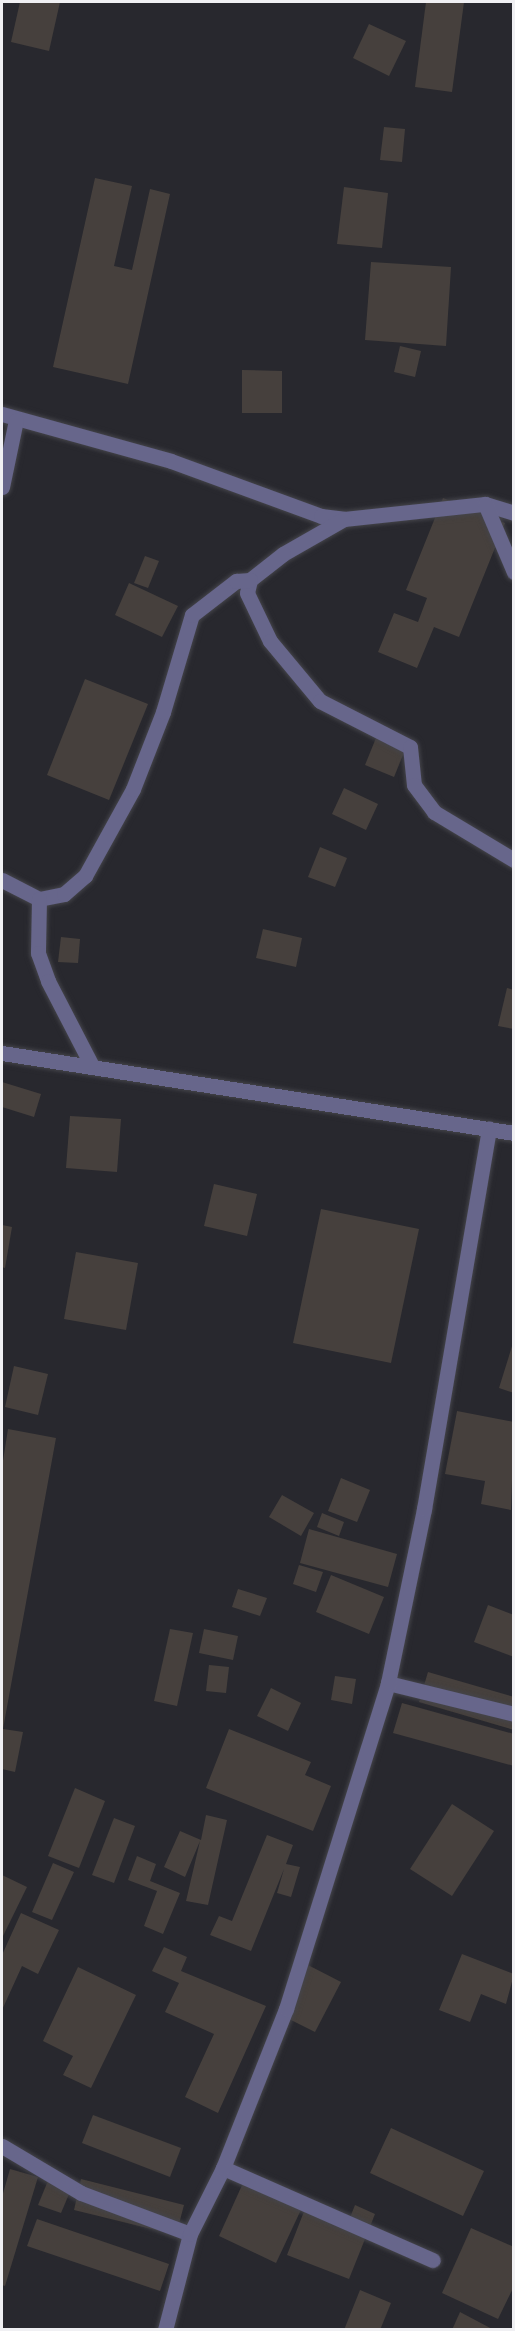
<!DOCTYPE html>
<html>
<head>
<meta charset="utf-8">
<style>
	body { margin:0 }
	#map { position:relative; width:515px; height:2331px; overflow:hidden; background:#28282e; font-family:Commissioner,sans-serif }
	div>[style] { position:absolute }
	.building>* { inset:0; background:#46403d }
	.roads { filter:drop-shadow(0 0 2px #44444a) drop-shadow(0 0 2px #44444a) }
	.minor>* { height:15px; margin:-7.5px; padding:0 7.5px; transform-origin:7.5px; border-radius:7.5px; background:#67668b }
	span { translate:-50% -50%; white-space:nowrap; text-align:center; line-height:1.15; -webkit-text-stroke:4.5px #1f1f24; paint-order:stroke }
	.frame { position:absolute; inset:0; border:3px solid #f0f0f3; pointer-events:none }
</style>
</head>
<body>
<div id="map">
	<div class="building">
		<div style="clip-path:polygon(20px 2px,60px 2px,49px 51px,11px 42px)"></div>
		<div style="clip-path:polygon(426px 2px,464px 2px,452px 92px,415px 87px)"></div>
		<div style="clip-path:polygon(369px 24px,406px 41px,389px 76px,353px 58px)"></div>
		<div style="clip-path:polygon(384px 127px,405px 129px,402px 162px,380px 160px)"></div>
		<div style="clip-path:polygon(95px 178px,132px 186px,114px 266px,132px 270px,150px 189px,170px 194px,128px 384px,53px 367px)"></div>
		<div style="clip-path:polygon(344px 187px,388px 193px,382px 248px,337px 244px)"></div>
		<div style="clip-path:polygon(371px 262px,451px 267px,446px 346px,365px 340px)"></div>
		<div style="clip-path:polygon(400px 346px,421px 351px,415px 377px,394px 372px)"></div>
		<div style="clip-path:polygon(242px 370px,282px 371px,282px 413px,242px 413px)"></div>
		<div style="clip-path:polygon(443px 498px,505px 523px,459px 637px,434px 627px,417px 668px,378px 652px,394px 613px,418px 622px,427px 598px,406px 590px)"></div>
		<div style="clip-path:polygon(145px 556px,159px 561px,148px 588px,134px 583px)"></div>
		<div style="clip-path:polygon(129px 583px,178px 606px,162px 637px,115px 615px)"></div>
		<div style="clip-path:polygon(85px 679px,148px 704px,109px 800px,47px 775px)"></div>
		<div style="clip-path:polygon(378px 733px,407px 745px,394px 777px,365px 765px)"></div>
		<div style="clip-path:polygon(344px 788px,378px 804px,366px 830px,332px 814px)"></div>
		<div style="clip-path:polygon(320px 847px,347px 858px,335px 887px,308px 877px)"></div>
		<div style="clip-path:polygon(263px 929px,302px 938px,296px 967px,256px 958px)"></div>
		<div style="clip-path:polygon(61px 937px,80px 939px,78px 963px,58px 962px)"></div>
		<div style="clip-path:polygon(507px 988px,514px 990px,514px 1029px,498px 1026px)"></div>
		<div style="clip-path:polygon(2px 1082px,41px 1094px,34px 1117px,2px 1107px)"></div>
		<div style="clip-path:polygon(70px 1116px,121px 1119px,117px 1172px,66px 1168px)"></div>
		<div style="clip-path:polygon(214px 1184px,257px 1194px,247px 1236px,204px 1226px)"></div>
		<div style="clip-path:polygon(321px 1209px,419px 1229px,391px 1363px,293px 1343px)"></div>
		<div style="clip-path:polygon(2px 1225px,12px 1227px,5px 1268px,2px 1267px)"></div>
		<div style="clip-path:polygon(76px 1252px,138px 1263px,126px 1330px,64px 1319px)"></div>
		<div style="clip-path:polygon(513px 1343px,514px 1343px,514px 1393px,499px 1388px)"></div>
		<div style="clip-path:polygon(14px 1366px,48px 1374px,38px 1415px,5px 1407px)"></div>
		<div style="clip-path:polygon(457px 1411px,514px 1422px,511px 1510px,481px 1504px,485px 1481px,445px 1474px)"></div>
		<div style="clip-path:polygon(8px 1429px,56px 1438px,3px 1729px,23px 1732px,15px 1772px,2px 1769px,2px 1467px)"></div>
		<div style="clip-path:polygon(341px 1478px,370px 1490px,357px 1522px,328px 1511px)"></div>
		<div style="clip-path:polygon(282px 1495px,314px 1513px,301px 1536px,269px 1517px)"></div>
		<div style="clip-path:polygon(322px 1513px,344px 1522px,339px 1536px,317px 1527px)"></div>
		<div style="clip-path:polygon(309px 1529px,397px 1554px,388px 1587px,300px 1563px)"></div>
		<div style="clip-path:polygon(299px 1565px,323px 1572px,316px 1592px,293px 1584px)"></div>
		<div style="clip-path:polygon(331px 1575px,384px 1597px,369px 1634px,316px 1612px)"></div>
		<div style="clip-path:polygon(238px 1589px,267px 1598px,260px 1616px,232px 1607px)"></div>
		<div style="clip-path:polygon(488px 1605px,514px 1615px,514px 1657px,474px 1642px)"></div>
		<div style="clip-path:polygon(170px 1629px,193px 1633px,177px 1706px,154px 1701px)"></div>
		<div style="clip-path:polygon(204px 1629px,238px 1636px,233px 1660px,199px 1653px)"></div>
		<div style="clip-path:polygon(209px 1665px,229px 1667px,226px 1693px,206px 1691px)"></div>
		<div style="clip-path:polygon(428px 1672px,514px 1697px,514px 1730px,419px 1702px)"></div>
		<div style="clip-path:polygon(335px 1676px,356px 1679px,352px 1704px,331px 1700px)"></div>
		<div style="clip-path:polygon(271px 1688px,301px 1703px,288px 1731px,257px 1716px)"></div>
		<div style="clip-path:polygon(402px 1703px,514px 1734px,514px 1766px,393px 1733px)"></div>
		<div style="clip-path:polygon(229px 1729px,311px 1762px,305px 1775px,331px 1786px,313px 1831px,206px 1788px)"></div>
		<div style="clip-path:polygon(75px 1788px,105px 1801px,79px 1868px,48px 1856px)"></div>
		<div style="clip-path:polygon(452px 1804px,494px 1831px,452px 1896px,410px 1869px)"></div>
		<div style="clip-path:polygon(206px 1815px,227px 1820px,208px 1905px,186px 1901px,200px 1841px,185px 1877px,164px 1867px,180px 1831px,201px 1840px)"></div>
		<div style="clip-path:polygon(114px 1818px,135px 1826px,114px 1883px,92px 1875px)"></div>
		<div style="clip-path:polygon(267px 1835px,293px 1845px,286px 1864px,300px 1867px,291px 1897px,277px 1893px,284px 1869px,251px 1951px,210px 1935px,219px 1916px,232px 1921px)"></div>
		<div style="clip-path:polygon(137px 1856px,156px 1864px,150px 1881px,180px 1893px,163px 1934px,144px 1926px,157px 1891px,128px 1880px)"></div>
		<div style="clip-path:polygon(53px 1863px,74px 1872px,52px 1920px,32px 1912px)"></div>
		<div style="clip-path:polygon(2px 1875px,27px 1887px,3px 1936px,2px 1936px)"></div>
		<div style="clip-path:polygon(21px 1913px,59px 1930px,38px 1974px,22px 1966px,2px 2010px,2px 1955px)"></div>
		<div style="clip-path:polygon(164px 1947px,187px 1957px,181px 1971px,266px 2006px,218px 2113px,185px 2097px,214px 2034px,165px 2012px,179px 1983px,152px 1971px)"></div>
		<div style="clip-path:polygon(462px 1954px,514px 1974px,506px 2004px,481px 1994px,470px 2022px,439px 2010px)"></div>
		<div style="clip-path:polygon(308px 1965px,341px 1982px,315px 2032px,283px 2016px)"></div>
		<div style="clip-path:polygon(78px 1967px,136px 1995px,91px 2088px,63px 2075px,73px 2056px,43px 2041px)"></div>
		<div style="clip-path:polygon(93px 2115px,181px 2148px,170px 2177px,82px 2143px)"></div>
		<div style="clip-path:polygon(391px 2128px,484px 2171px,463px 2216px,370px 2173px)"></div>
		<div style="clip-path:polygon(10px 2169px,38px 2177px,5px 2286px,2px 2285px,2px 2197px)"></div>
		<div style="clip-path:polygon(52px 2171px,75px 2180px,61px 2213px,38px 2205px)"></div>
		<div style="clip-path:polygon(248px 2172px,306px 2199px,276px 2263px,219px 2236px)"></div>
		<div style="clip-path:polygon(81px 2179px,184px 2205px,176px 2235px,74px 2210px)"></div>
		<div style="clip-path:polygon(355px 2205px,375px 2214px,349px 2279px,287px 2255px,305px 2209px,347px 2225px)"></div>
		<div style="clip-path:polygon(37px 2219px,169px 2264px,160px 2291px,27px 2246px)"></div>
		<div style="clip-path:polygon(471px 2228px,514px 2247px,514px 2286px,498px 2319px,442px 2293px)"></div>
		<div style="clip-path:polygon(360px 2290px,391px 2303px,380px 2330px,344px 2330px)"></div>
		<div style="clip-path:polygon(460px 2312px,494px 2330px,452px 2330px)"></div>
	</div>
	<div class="roads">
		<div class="minor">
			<div style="left:2px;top:414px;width:175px;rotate:15.5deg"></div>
			<div style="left:171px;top:461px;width:160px;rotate:20.1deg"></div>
			<div style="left:321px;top:516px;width:23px;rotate:7deg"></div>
			<div style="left:344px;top:519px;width:142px;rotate:-6.1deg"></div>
			<div style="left:485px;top:504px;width:30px;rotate:17deg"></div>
			<div style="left:2px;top:487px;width:68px;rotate:-78.2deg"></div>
			<div style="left:485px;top:504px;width:74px;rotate:66.9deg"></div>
			<div style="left:344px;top:519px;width:70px;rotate:150.2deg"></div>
			<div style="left:283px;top:554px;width:42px;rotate:141.8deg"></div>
			<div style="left:250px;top:580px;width:13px;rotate:103deg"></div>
			<div style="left:247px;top:593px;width:53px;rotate:64.4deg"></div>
			<div style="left:270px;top:641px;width:78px;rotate:50.2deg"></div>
			<div style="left:320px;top:701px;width:101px;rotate:27.1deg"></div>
			<div style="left:410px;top:747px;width:38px;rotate:84deg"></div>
			<div style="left:414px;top:785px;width:34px;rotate:53deg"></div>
			<div style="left:434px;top:812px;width:93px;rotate:31deg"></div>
			<div style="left:2px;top:880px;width:42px;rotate:27.2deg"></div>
			<div style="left:39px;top:899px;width:25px;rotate:-11deg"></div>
			<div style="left:64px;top:894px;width:28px;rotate:-41deg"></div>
			<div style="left:85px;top:876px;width:99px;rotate:-61.1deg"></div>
			<div style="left:133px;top:789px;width:83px;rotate:-68.7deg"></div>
			<div style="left:163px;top:712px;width:101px;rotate:-73.4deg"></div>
			<div style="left:192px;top:615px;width:56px;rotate:-37.7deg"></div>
			<div style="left:236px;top:581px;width:14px;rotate:-4deg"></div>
			<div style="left:39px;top:899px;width:54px;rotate:91.1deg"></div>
			<div style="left:38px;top:953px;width:30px;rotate:70deg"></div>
			<div style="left:48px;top:981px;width:96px;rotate:62.6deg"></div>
			<div style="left:2px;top:1053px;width:518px;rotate:8.88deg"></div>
			<div style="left:388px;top:1683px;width:130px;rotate:13.8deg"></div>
			<div style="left:2px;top:2146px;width:92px;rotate:30.7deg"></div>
			<div style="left:81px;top:2193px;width:116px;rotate:20.6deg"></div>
			<div style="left:223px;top:2168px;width:229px;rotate:23.7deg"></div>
			<div style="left:165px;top:2330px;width:99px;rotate:-75.4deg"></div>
			<div style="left:190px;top:2234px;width:74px;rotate:-63.4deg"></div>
			<div style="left:223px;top:2168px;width:171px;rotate:-68.4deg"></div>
			<div style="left:286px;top:2009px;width:342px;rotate:-72.6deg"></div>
			<div style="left:388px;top:1683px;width:178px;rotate:-78.3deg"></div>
			<div style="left:424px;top:1509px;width:386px;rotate:-80.3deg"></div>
		</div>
	</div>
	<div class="frame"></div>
</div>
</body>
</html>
